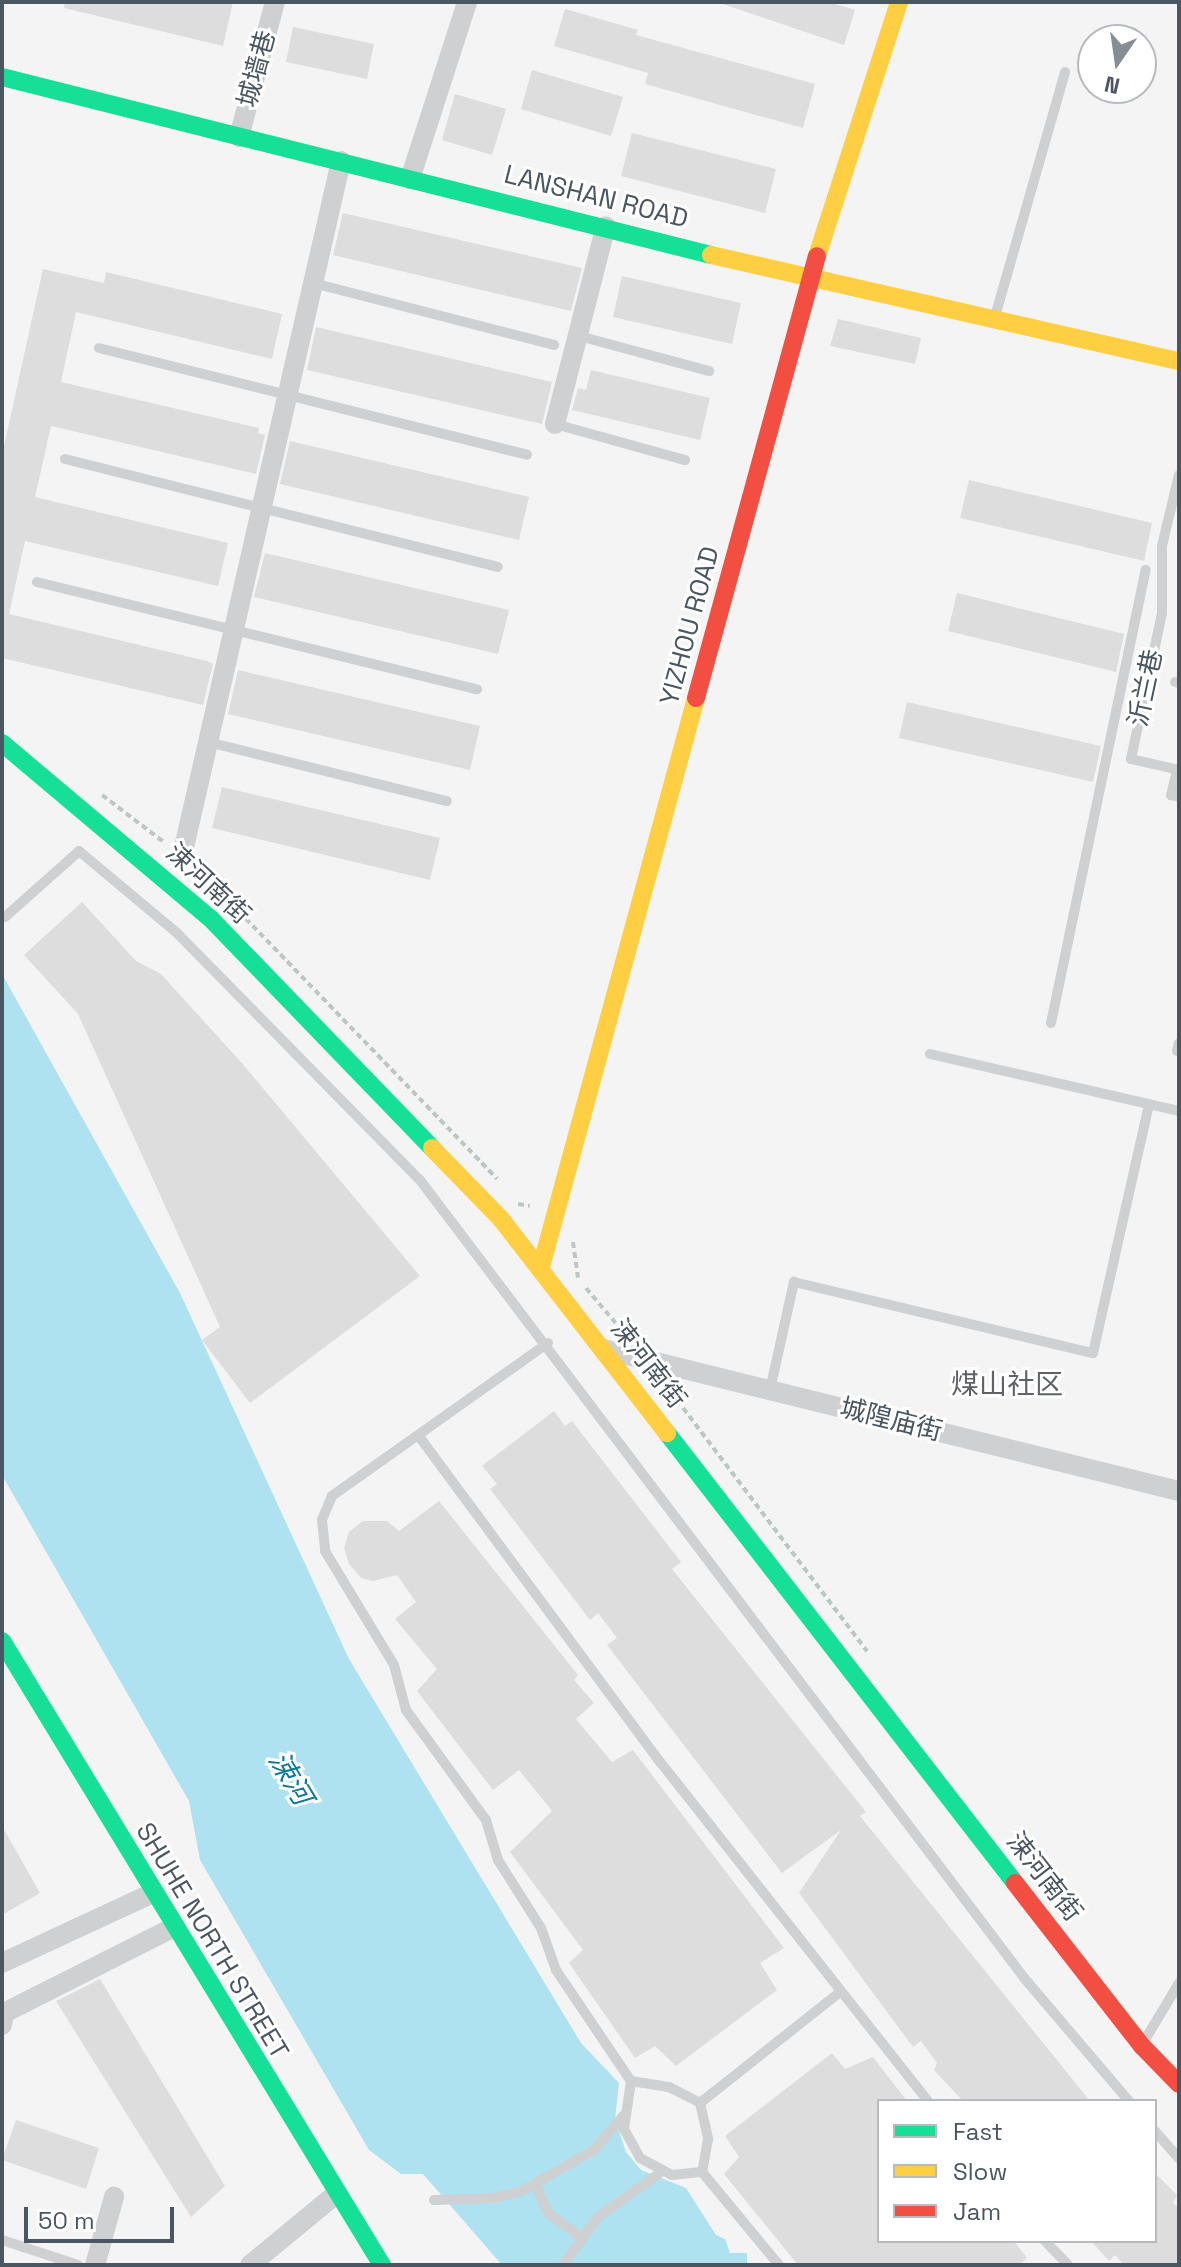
<!DOCTYPE html>
<html>
<head>
<meta charset="utf-8">
<style>
	body { margin:0 }
	#map { position:relative; width:1181px; height:2267px; overflow:hidden; background:#f4f4f4; font-family:"Space Grotesk","Noto Sans SC",sans-serif }
	div>[style] { position:absolute }
	.water>* { inset:0; background:#aee2f0 }
	.building>* { inset:0; background:#ddddde }
	.path>* { height:4px; margin-top:-2px; transform-origin:0; background:repeating-linear-gradient(90deg,#bcc7c4 0 6px,transparent 0 10px) }
	.lane>* { height:10px; margin:-5px; padding:0 5px; transform-origin:5px; border-radius:5px; background:#ced0d2 }
	.street>* { height:20px; margin:-10px; padding:0 10px; transform-origin:10px; border-radius:10px; background:#ced0d2 }
	.fast>* { height:18px; margin:-9px; padding:0 9px; transform-origin:9px; border-radius:9px; background:#16e098 }
	.slow>* { height:18px; margin:-9px; padding:0 9px; transform-origin:9px; border-radius:9px; background:#ffcf43 }
	.jam>* { height:18px; margin:-9px; padding:0 9px; transform-origin:9px; border-radius:9px; background:#f24e42 }
	span { translate:-50% -50%; white-space:nowrap; text-align:center; line-height:1.15; -webkit-text-stroke:6px #fff; paint-order:stroke }
	.street-label { font-size:26px; color:#4a5661 }
	.neighbourhood-label { font-size:28px; color:#5f6368 }
	.water-label { font-size:28px; color:#0c7c9b; font-style:italic }
	.frame { position:absolute; inset:0; border:4px solid #4a5661; pointer-events:none }
	.legend { position:absolute; left:877px; top:2099px; width:280px; height:144px; box-sizing:border-box; background:#fff; border:2px solid #b7bbc0; margin:0; padding:10px 14px; list-style:none; font-size:24px; color:#4a5661 }
	.legend li { display:flex; align-items:center; gap:16px; height:40px }
	.legend b { width:40px; border:2px solid #b7bbc0 }
	.north { position:absolute; left:1077px; top:24px; width:80px; height:80px; box-sizing:border-box; background:#fff; border:2px solid #b7bbc0; border-radius:50%; rotate:193deg; font-size:22px; font-weight:700; line-height:32px; text-align:center; color:#4a5661 }
	.north::after { content:''; display:block; margin:auto; width:28px; height:36px; background:#868d94; clip-path:polygon(50% 0,100% 100%,50% 72%,0 100%) }
	.scale { position:absolute; left:24px; top:2207px; width:150px; height:36px; box-sizing:border-box; border:4px solid #4a5661; border-top:0; padding-left:10px; font-size:24px; line-height:28px; white-space:nowrap; color:#4a5661; -webkit-text-stroke:6px #fff; paint-order:stroke }
</style>
</head>
<body>
<div id="map">
	<div class="water">
		<div style="clip-path:polygon(2px 974px,180px 1293px,349px 1659px,581px 2043px,619px 2083px,615px 2119px,626px 2152px,641px 2170px,686px 2188px,716px 2235px,725px 2239px,730px 2253px,747px 2253px,747px 2265px,502px 2265px,423px 2174px,401px 2174px,369px 2150px,200px 1860px,189px 1801px,2px 1475px)"></div>
	</div>
	<div class="building">
		<div style="clip-path:polygon(65px 2px,233px 2px,223px 46px,64px 8px)"></div>
		<div style="clip-path:polygon(717px 2px,829px 2px,855px 10px,844px 45px)"></div>
		<div style="clip-path:polygon(565px 9px,638px 30px,636px 35px,815px 84px,803px 128px,645px 84px,648px 73px,554px 46px)"></div>
		<div style="clip-path:polygon(293px 27px,374px 44px,367px 79px,286px 62px)"></div>
		<div style="clip-path:polygon(532px 70px,623px 97px,611px 136px,521px 109px)"></div>
		<div style="clip-path:polygon(455px 94px,506px 109px,492px 155px,442px 140px)"></div>
		<div style="clip-path:polygon(632px 133px,776px 169px,765px 213px,621px 176px)"></div>
		<div style="clip-path:polygon(343px 213px,582px 268px,571px 311px,333px 255px)"></div>
		<div style="clip-path:polygon(43px 269px,104px 283px,106px 272px,282px 314px,272px 359px,76px 312px,61px 382px,259px 428px,258px 433px,265px 435px,256px 474px,51px 426px,35px 497px,228px 543px,218px 586px,25px 541px,9px 614px,207px 661px,213px 664px,203px 705px,2px 658px,2px 455px)"></div>
		<div style="clip-path:polygon(622px 276px,741px 303px,732px 344px,613px 317px)"></div>
		<div style="clip-path:polygon(838px 319px,921px 338px,915px 364px,830px 346px)"></div>
		<div style="clip-path:polygon(316px 327px,552px 382px,542px 424px,307px 370px)"></div>
		<div style="clip-path:polygon(591px 370px,710px 398px,700px 440px,572px 410px,578px 388px,586px 390px)"></div>
		<div style="clip-path:polygon(290px 441px,529px 497px,519px 540px,280px 484px)"></div>
		<div style="clip-path:polygon(969px 480px,1152px 523px,1144px 561px,960px 518px)"></div>
		<div style="clip-path:polygon(265px 553px,509px 610px,498px 654px,254px 597px)"></div>
		<div style="clip-path:polygon(957px 593px,1124px 634px,1116px 672px,948px 631px)"></div>
		<div style="clip-path:polygon(238px 670px,480px 726px,470px 770px,228px 714px)"></div>
		<div style="clip-path:polygon(907px 702px,1101px 746px,1093px 782px,899px 738px)"></div>
		<div style="clip-path:polygon(222px 787px,440px 838px,430px 880px,212px 828px)"></div>
		<div style="clip-path:polygon(82px 902px,136px 961px,161px 974px,241px 1062px,420px 1276px,250px 1403px,202px 1340px,220px 1327px,78px 1014px,24px 955px)"></div>
		<div style="clip-path:polygon(554px 1411px,565px 1426px,572px 1421px,681px 1562px,672px 1569px,866px 1812px,860px 1816px,1090px 2101px,963px 2101px,934px 2070px,937px 2063px,921px 2041px,913px 2047px,799px 1893px,841px 1830px,782px 1873px,607px 1645px,617px 1638px,598px 1613px,590px 1620px,490px 1489px,497px 1484px,482px 1466px)"></div>
		<div style="clip-path:polygon(439px 1501px,578px 1675px,574px 1680px,594px 1703px,576px 1719px,612px 1762px,633px 1750px,784px 1948px,760px 1963px,777px 1990px,676px 2066px,655px 2046px,635px 2058px,569px 1963px,583px 1950px,510px 1852px,552px 1811px,519px 1770px,493px 1790px,417px 1691px,437px 1669px,395px 1619px,416px 1602px,397px 1575px,373px 1581px,361px 1578px,349px 1564px,344px 1548px,349px 1532px,363px 1521px,387px 1521px,399px 1531px)"></div>
		<div style="clip-path:polygon(2px 1826px,40px 1893px,2px 1915px)"></div>
		<div style="clip-path:polygon(100px 1979px,225px 2186px,191px 2217px,56px 2001px)"></div>
		<div style="clip-path:polygon(832px 2053px,845px 2069px,873px 2057px,907px 2101px,879px 2101px,879px 2241px,1014px 2241px,1027px 2258px,1019px 2265px,798px 2265px,724px 2174px,739px 2157px,725px 2136px)"></div>
		<div style="clip-path:polygon(16px 2120px,99px 2148px,86px 2189px,2px 2160px)"></div>
		<div style="clip-path:polygon(1155px 2173px,1177px 2195px,1173px 2203px,1179px 2208px,1179px 2265px,1124px 2265px,1115px 2255px,1109px 2261px,1091px 2241px,1155px 2241px)"></div>
	</div>
	<div class="path">
		<div style="left:102px;top:795px;width:79px;rotate:37.3deg"></div>
		<div style="left:197px;top:868px;width:432px;rotate:46deg"></div>
		<div style="left:518px;top:1204px;width:12px;rotate:9deg"></div>
		<div style="left:573px;top:1242px;width:36px;rotate:82deg"></div>
		<div style="left:586px;top:1288px;width:59px;rotate:49.8deg"></div>
		<div style="left:665px;top:1384px;width:335px;rotate:52.9deg"></div>
	</div>
	<div class="lane">
		<div style="left:313px;top:283px;width:249px;rotate:14.4deg"></div>
		<div style="left:994px;top:320px;width:258px;rotate:-74deg"></div>
		<div style="left:579px;top:336px;width:135px;rotate:15.1deg"></div>
		<div style="left:99px;top:348px;width:441px;rotate:14deg"></div>
		<div style="left:555px;top:424px;width:135px;rotate:15.5deg"></div>
		<div style="left:65px;top:459px;width:446px;rotate:14deg"></div>
		<div style="left:1179px;top:475px;width:73px;rotate:103.5deg"></div>
		<div style="left:1162px;top:546px;width:67px;rotate:90deg"></div>
		<div style="left:1162px;top:613px;width:149px;rotate:102deg"></div>
		<div style="left:1131px;top:759px;width:49px;rotate:12.9deg"></div>
		<div style="left:37px;top:582px;width:453px;rotate:13.7deg"></div>
		<div style="left:1175px;top:682px;width:4px;rotate:14deg"></div>
		<div style="left:208px;top:742px;width:246px;rotate:13.9deg"></div>
		<div style="left:1177px;top:770px;width:26px;rotate:103deg"></div>
		<div style="left:1171px;top:795px;width:8px;rotate:14deg"></div>
		<div style="left:5px;top:917px;width:99px;rotate:-41.7deg"></div>
		<div style="left:79px;top:851px;width:128px;rotate:39.9deg"></div>
		<div style="left:177px;top:933px;width:346px;rotate:45.5deg"></div>
		<div style="left:420px;top:1180px;width:1002px;rotate:52.87deg"></div>
		<div style="left:1025px;top:1979px;width:160px;rotate:49.6deg"></div>
		<div style="left:1051px;top:1023px;width:463px;rotate:-78.2deg"></div>
		<div style="left:1177px;top:1051px;width:8px;rotate:-76deg"></div>
		<div style="left:930px;top:1054px;width:255px;rotate:12.9deg"></div>
		<div style="left:548px;top:1343px;width:265px;rotate:144.7deg"></div>
		<div style="left:332px;top:1496px;width:26px;rotate:113deg"></div>
		<div style="left:322px;top:1520px;width:31px;rotate:84deg"></div>
		<div style="left:325px;top:1551px;width:133px;rotate:58.8deg"></div>
		<div style="left:394px;top:1665px;width:47px;rotate:75.1deg"></div>
		<div style="left:406px;top:1710px;width:136px;rotate:54deg"></div>
		<div style="left:486px;top:1820px;width:42px;rotate:73.3deg"></div>
		<div style="left:498px;top:1860px;width:80px;rotate:57.7deg"></div>
		<div style="left:541px;top:1928px;width:45px;rotate:70.3deg"></div>
		<div style="left:556px;top:1970px;width:134px;rotate:56deg"></div>
		<div style="left:631px;top:2081px;width:38px;rotate:9deg"></div>
		<div style="left:669px;top:2087px;width:35px;rotate:27deg"></div>
		<div style="left:700px;top:2103px;width:37px;rotate:77deg"></div>
		<div style="left:708px;top:2139px;width:34px;rotate:100deg"></div>
		<div style="left:702px;top:2172px;width:121px;rotate:50.4deg"></div>
		<div style="left:770px;top:1390px;width:111px;rotate:-77.5deg"></div>
		<div style="left:794px;top:1282px;width:307px;rotate:13.4deg"></div>
		<div style="left:1093px;top:1353px;width:255px;rotate:-77.3deg"></div>
		<div style="left:418px;top:1435px;width:408px;rotate:53.5deg"></div>
		<div style="left:661px;top:1763px;width:431px;rotate:51.7deg"></div>
		<div style="left:1143px;top:2043px;width:70px;rotate:-59deg"></div>
		<div style="left:631px;top:2081px;width:49px;rotate:98.3deg"></div>
		<div style="left:624px;top:2129px;width:33px;rotate:61deg"></div>
		<div style="left:640px;top:2158px;width:36px;rotate:28deg"></div>
		<div style="left:672px;top:2175px;width:30px;rotate:-6deg"></div>
		<div style="left:700px;top:2103px;width:179px;rotate:-38.4deg"></div>
		<div style="left:1155px;top:2131px;width:37px;rotate:49deg"></div>
		<div style="left:536px;top:2184px;width:31px;rotate:68deg"></div>
		<div style="left:548px;top:2213px;width:39px;rotate:36deg"></div>
		<div style="left:434px;top:2200px;width:60px;rotate:-1.9deg"></div>
		<div style="left:494px;top:2198px;width:29px;rotate:-14deg"></div>
		<div style="left:522px;top:2191px;width:83px;rotate:-29.7deg"></div>
		<div style="left:594px;top:2150px;width:46px;rotate:-49.4deg"></div>
		<div style="left:2px;top:2240px;width:80px;rotate:18.2deg"></div>
		<div style="left:1045px;top:2241px;width:33px;rotate:46deg"></div>
		<div style="left:563px;top:2265px;width:59px;rotate:-53.9deg"></div>
		<div style="left:598px;top:2217px;width:77px;rotate:-35.5deg"></div>
	</div>
	<div class="street">
		<div style="left:239px;top:137px;width:140px;rotate:-75.1deg"></div>
		<div style="left:410px;top:179px;width:186px;rotate:-72.1deg"></div>
		<div style="left:555px;top:424px;width:204px;rotate:-75.6deg"></div>
		<div style="left:182px;top:856px;width:713px;rotate:-77.11deg"></div>
		<div style="left:603px;top:1349px;width:593px;rotate:13.85deg"></div>
		<div style="left:2px;top:1963px;width:166px;rotate:-24.9deg"></div>
		<div style="left:2px;top:2025px;width:12px;rotate:-81deg"></div>
		<div style="left:4px;top:2013px;width:191px;rotate:-26.8deg"></div>
		<div style="left:95px;top:2265px;width:71px;rotate:-74.4deg"></div>
		<div style="left:250px;top:2265px;width:110px;rotate:-39.5deg"></div>
	</div>
	<div class="fast">
		<div style="left:2px;top:77px;width:731px;rotate:14.09deg"></div>
		<div style="left:2px;top:743px;width:273px;rotate:40.1deg"></div>
		<div style="left:211px;top:919px;width:318px;rotate:46deg"></div>
		<div style="left:667px;top:1433px;width:569px;rotate:52.28deg"></div>
		<div style="left:2px;top:1641px;width:731px;rotate:58.66deg"></div>
	</div>
	<div class="slow">
		<div style="left:711px;top:255px;width:480px;rotate:12.8deg"></div>
		<div style="left:817px;top:256px;width:267px;rotate:-72.1deg"></div>
		<div style="left:432px;top:1148px;width:99px;rotate:45.8deg"></div>
		<div style="left:501px;top:1219px;width:271px;rotate:52.2deg"></div>
		<div style="left:541px;top:1267px;width:590px;rotate:-74.76deg"></div>
	</div>
	<div class="jam">
		<div style="left:696px;top:698px;width:458px;rotate:-74.7deg"></div>
		<div style="left:1015px;top:1883px;width:207px;rotate:52.1deg"></div>
		<div style="left:1142px;top:2046px;width:53px;rotate:45.8deg"></div>
	</div>
	<div class="street-label">
		<span style="left:257px;top:69px;rotate:-75deg">城墙巷</span>
		<span style="left:596px;top:197px;rotate:14deg">LANSHAN ROAD</span>
		<span style="left:690px;top:626px;rotate:-75deg">YIZHOU ROAD</span>
		<span style="left:1146px;top:688px;rotate:-78deg">沂兰巷</span>
		<span style="left:208px;top:884px;rotate:43deg">涑河南街</span>
		<span style="left:648px;top:1364px;rotate:52deg">涑河南街</span>
		<span style="left:891px;top:1420px;rotate:14deg">城隍庙街</span>
		<span style="left:1044px;top:1877px;rotate:52deg">涑河南街</span>
		<span style="left:212px;top:1941px;rotate:59deg">SHUHE NORTH STREET</span>
	</div>
	<div class="neighbourhood-label">
		<span style="left:1007px;top:1384px">煤山社区</span>
	</div>
	<div class="water-label">
		<span style="left:291px;top:1778px;rotate:59deg">涑河</span>
	</div>
	<div class="frame"></div>
	<ul class="legend">
	<li><b style="height:10px;background:#16e098"></b>Fast</li>
	<li><b style="height:10px;background:#ffcf43"></b>Slow</li>
	<li><b style="height:10px;background:#f24e42"></b>Jam</li>
	</ul>
	<div class="north">N</div>
	<div class="scale">50 m</div>
</div>
</body>
</html>
